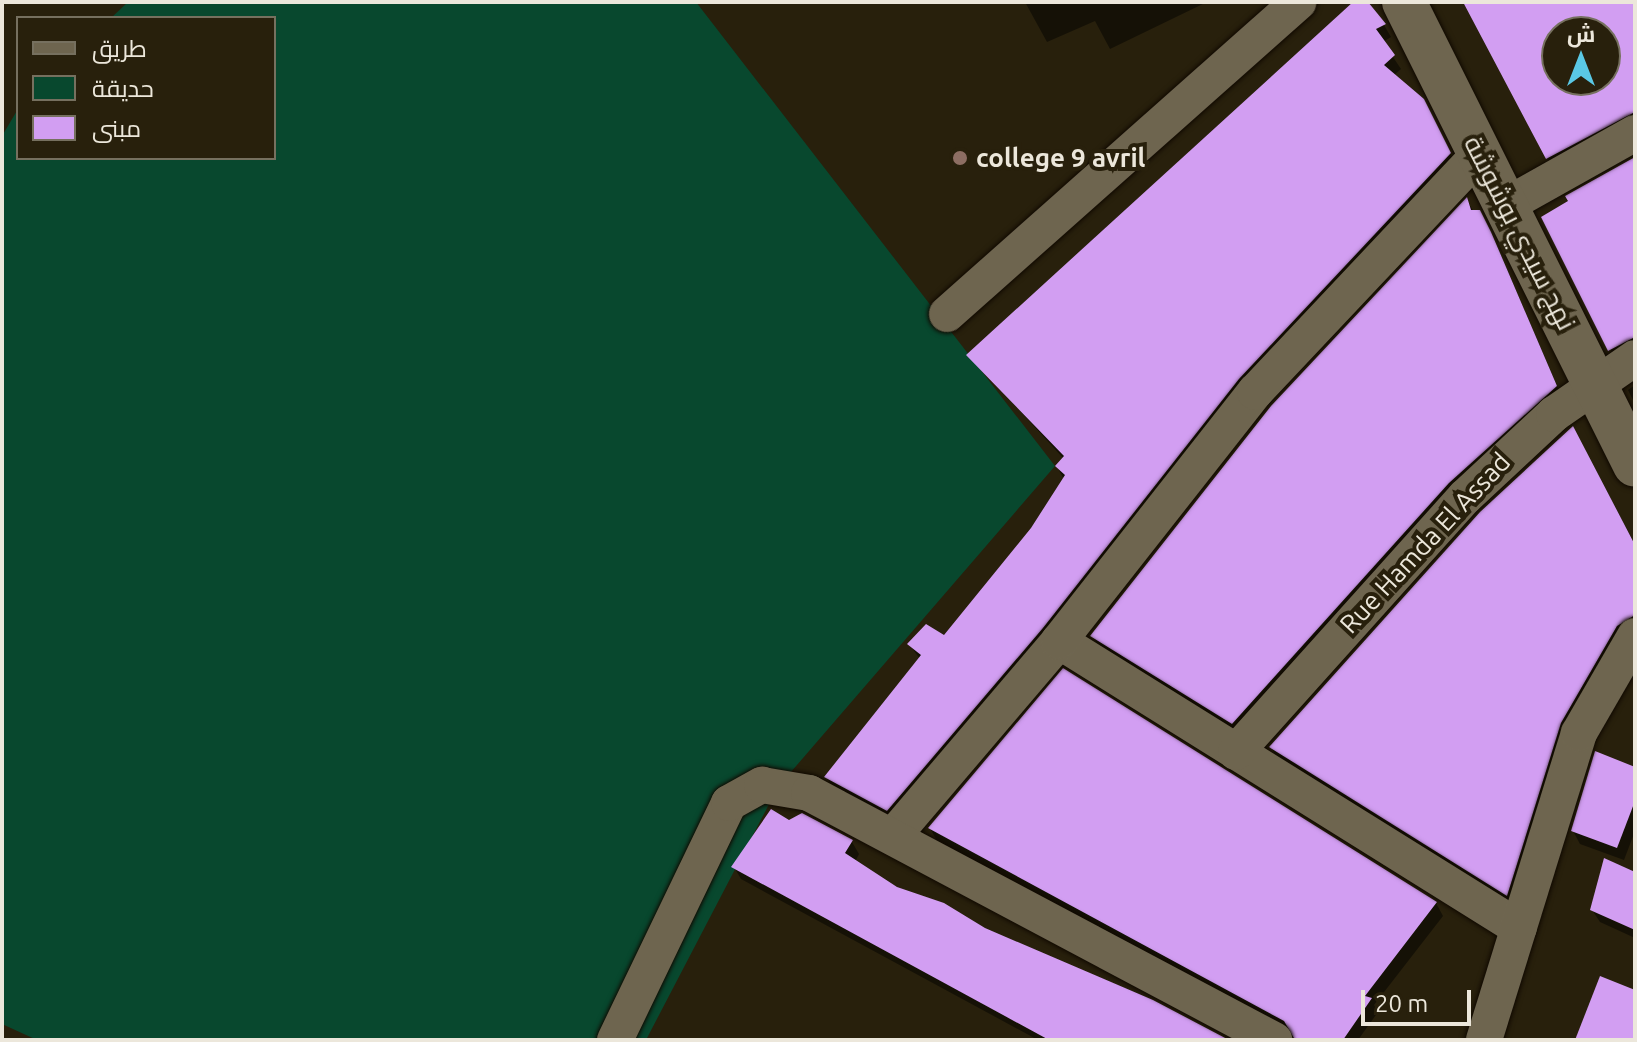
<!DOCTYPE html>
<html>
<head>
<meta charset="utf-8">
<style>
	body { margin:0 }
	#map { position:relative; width:1637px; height:1042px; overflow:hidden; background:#28200c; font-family:Ubuntu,Cairo,sans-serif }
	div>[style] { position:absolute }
	.green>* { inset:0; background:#08482e }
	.shadow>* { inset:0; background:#0007 }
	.building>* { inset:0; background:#d29ef2 }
	.roads { filter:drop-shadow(0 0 2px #100900) drop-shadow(0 0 2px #100900) }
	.minor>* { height:36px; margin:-18px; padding:0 18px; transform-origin:18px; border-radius:18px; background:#6e654f }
	.tertiary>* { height:44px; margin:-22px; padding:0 22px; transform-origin:22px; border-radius:22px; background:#6e654f }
	.dots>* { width:22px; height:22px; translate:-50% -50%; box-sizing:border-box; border:4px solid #28200c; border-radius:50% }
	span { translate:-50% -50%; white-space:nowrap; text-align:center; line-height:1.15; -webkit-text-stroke:8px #28200c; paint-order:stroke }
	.poi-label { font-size:26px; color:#ece7db; font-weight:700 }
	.left { translate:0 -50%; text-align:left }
	.street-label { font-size:26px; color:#ece7db }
	.frame { position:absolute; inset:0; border:4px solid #ece7db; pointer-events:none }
	.legend { position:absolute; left:16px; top:16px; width:260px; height:144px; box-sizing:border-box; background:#28200c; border:2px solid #76705f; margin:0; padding:10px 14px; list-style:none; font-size:24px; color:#ece7db }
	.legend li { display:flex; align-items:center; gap:16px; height:40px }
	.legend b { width:40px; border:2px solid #76705f }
	.north { position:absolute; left:1541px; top:16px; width:80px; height:80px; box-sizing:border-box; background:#28200c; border:2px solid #76705f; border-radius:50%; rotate:0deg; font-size:22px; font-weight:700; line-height:32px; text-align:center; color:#ece7db }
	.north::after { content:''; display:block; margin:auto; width:28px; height:36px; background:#5ac8e5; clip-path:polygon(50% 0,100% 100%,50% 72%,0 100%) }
	.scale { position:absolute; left:1361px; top:990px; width:110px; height:36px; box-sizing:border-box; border:4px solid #ece7db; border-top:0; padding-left:10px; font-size:24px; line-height:28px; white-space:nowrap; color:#ece7db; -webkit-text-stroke:6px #28200c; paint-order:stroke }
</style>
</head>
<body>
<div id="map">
	<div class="green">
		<div style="clip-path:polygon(128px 2px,696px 2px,1055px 466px,778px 787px,646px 1040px,37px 1040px,2px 1024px,2px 136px,18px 109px,18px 158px,274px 158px,274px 18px,111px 18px)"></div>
	</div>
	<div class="shadow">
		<div style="clip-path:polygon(1025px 2px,1207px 2px,1110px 49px,1095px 21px,1047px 42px)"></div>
		<div style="clip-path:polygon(1357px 2px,1365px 2px,1384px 25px,1391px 37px,1383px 42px,1401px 69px,1394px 75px,1431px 114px,1457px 167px,895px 822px,834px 790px,827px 778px,920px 659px,909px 644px,944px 637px,1033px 529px,1064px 479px,1057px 467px,1064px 459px,969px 355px)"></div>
		<div style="clip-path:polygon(evenodd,1468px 2px,1635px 2px,1635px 126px,1554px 170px,1468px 2px,1557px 32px,1605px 32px,1605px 80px,1557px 80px,1557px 32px)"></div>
		<div style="clip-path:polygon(1635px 159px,1635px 352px,1617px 362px,1543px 218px)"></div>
		<div style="clip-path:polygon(1467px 201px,1497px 247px,1563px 400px,1240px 736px,1100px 648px,1092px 636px)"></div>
		<div style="clip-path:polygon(1635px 385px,1635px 404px,1628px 390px)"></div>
		<div style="clip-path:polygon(1580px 441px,1635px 545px,1635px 629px,1514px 907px,1278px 760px,1271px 747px)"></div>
		<div style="clip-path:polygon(1635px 769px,1635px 831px,1624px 860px,1580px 844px,1573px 831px)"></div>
		<div style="clip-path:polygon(789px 822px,852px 842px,859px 854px,855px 862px,896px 889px,1225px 1040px,1038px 1040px,741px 879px,734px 867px)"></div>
		<div style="clip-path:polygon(930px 828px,1436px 903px,1443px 916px,1374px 1005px,1378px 1012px,1358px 1040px,1294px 1040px,1293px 1034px,937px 841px)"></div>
		<div style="clip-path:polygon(1635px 874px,1635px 938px,1600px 922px,1592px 910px)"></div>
	</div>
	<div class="building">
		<div style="clip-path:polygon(1353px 2px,1368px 2px,1386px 24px,1376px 29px,1395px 55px,1384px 65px,1424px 99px,1451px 153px,1239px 379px,1043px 628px,887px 811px,824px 777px,921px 655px,907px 644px,926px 624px,944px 635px,1031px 528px,1065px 475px,1055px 466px,1064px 456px,966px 355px)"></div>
		<div style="clip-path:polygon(evenodd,1463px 2px,1635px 2px,1635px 112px,1546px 159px,1463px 2px,1557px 32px,1605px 32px,1605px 80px,1557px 80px,1557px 32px)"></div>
		<div style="clip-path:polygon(1635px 157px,1635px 337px,1608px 351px,1541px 217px,1568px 201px,1565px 196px)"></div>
		<div style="clip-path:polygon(1467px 197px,1471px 210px,1480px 210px,1491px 232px,1557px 386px,1449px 483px,1232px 724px,1090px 636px,1271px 406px)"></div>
		<div style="clip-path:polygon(1573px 426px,1635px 545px,1635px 615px,1617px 626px,1561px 723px,1507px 896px,1269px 747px,1480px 512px)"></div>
		<div style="clip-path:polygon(1063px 668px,1437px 902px,1365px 996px,1372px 998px,1343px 1040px,1295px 1040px,1284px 1021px,928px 828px)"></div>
		<div style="clip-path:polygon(1595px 751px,1635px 767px,1635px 801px,1617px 848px,1571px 831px)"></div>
		<div style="clip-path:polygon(771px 809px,789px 820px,802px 813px,853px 840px,845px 853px,897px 887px,944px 903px,985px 928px,1153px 1000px,1229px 1040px,1049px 1040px,731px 867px)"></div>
		<div style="clip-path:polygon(1604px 858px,1635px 872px,1635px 930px,1590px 910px)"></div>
		<div style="clip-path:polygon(1600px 976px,1635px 990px,1635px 1040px,1575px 1040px)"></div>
	</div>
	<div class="roads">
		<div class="minor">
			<div style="left:1505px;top:206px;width:149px;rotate:-29.3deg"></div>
			<div style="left:947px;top:314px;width:470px;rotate:-41.6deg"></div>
			<div style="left:1059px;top:641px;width:542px;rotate:31.96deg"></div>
			<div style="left:1236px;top:752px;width:343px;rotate:-48.1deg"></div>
			<div style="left:1465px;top:497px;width:122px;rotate:-43deg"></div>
			<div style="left:1554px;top:414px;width:98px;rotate:-34.7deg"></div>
			<div style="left:894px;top:835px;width:255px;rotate:-49.6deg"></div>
			<div style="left:1059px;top:641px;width:317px;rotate:-51.8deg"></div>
			<div style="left:1255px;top:392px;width:328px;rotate:-46.7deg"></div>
			<div style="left:615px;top:1040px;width:263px;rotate:-64.3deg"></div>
			<div style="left:729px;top:803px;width:38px;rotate:-29deg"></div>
			<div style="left:762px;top:785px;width:48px;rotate:9.7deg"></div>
			<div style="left:809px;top:793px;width:527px;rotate:27.98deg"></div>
			<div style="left:1484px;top:1040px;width:321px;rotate:-72.8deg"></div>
			<div style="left:1579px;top:733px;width:112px;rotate:-60deg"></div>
		</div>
		<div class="tertiary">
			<div style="left:1404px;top:2px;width:517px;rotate:63.48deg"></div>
		</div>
	</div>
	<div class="dots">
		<div style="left:960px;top:158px;background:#8d6e63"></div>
	</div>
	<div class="poi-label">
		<span class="left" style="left:976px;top:158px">college 9 avril</span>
	</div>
	<div class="street-label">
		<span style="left:1520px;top:233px;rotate:63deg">نهج سيدي بوشوشة</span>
		<span style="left:1425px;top:543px;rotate:-47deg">Rue Hamda El Assad</span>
	</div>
	<div class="frame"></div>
	<ul class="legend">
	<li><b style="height:10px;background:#6e654f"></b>طريق</li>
	<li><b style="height:22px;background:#08482e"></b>حديقة</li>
	<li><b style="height:22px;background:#d29ef2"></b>مبنى</li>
	</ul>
	<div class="north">ش</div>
	<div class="scale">20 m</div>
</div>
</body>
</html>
